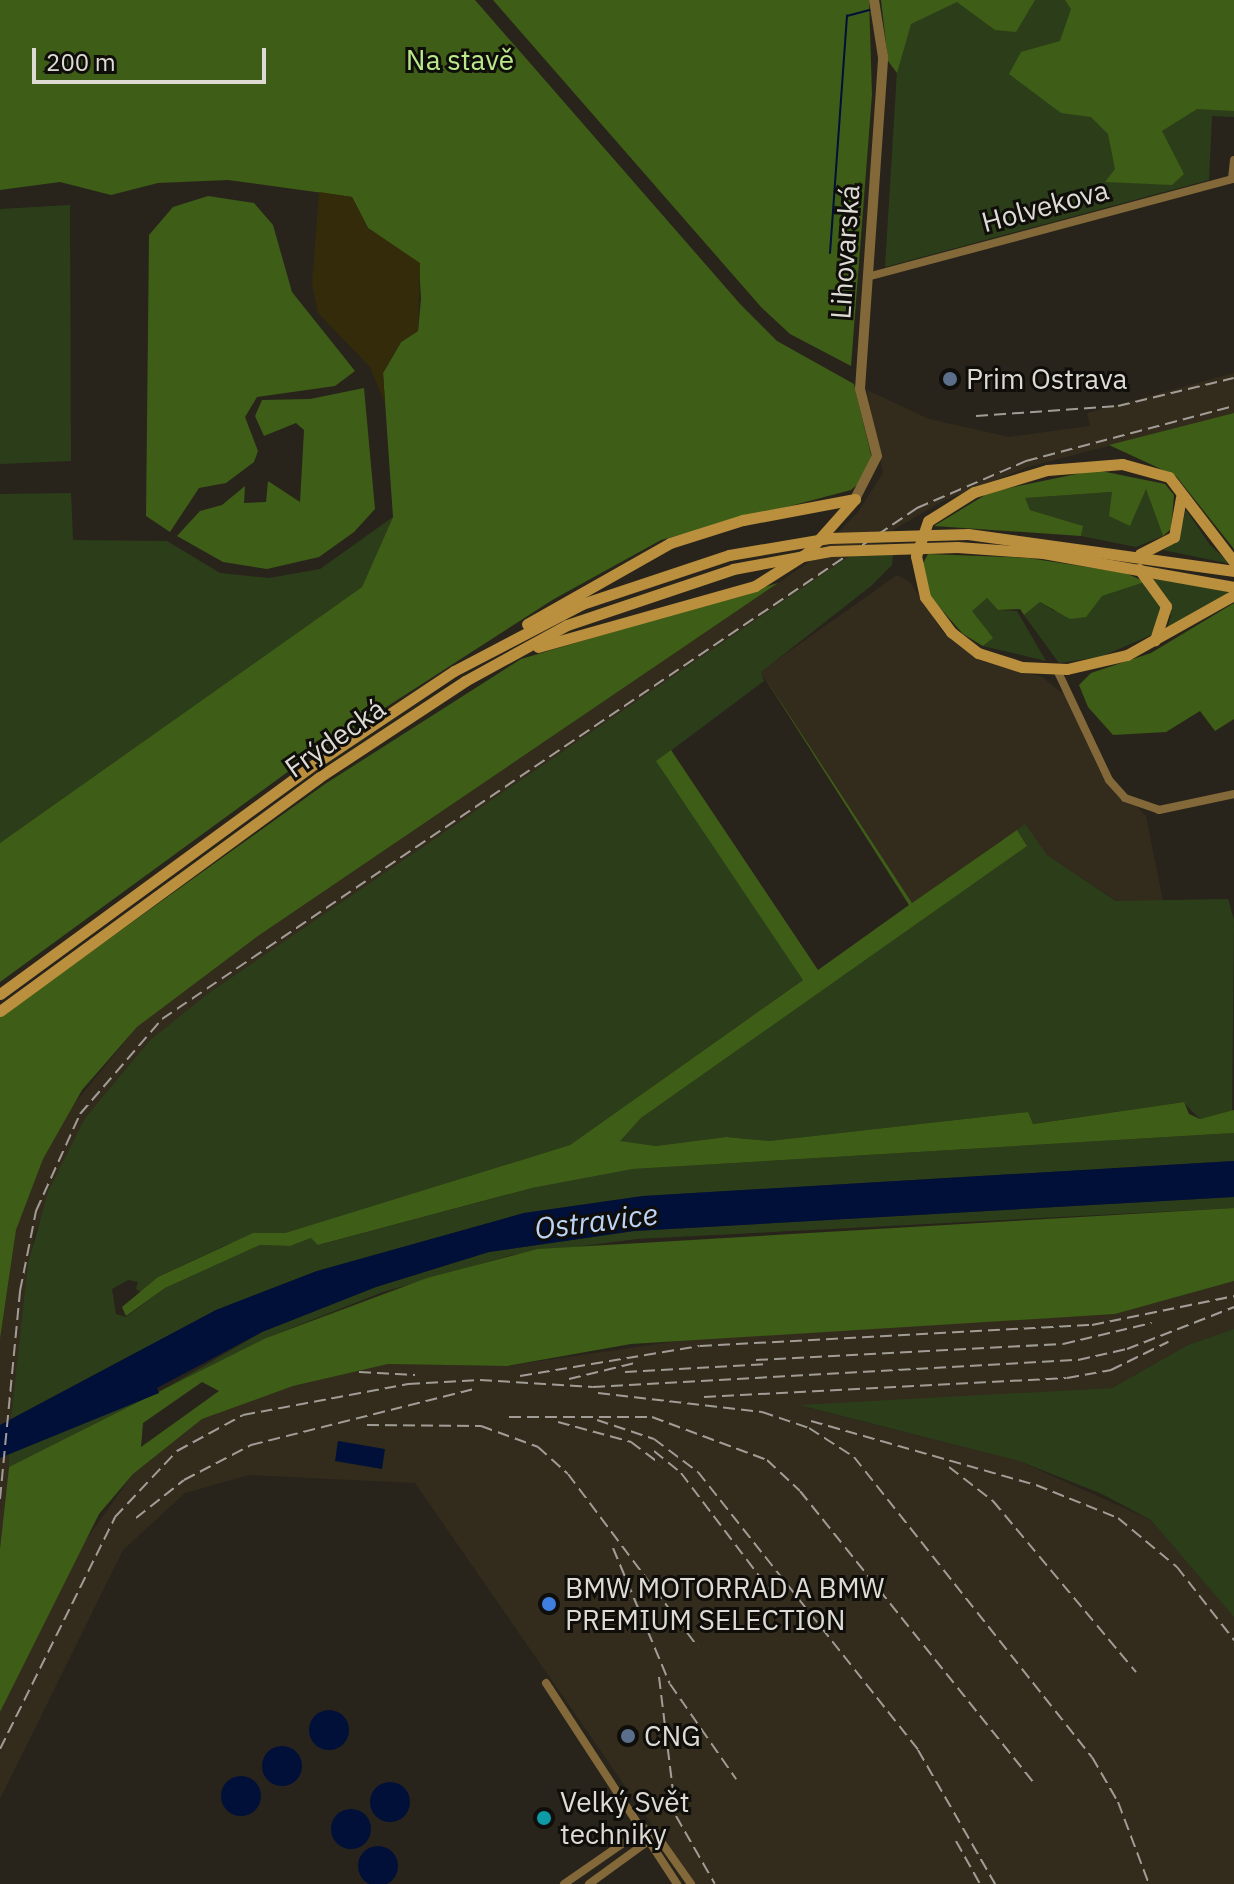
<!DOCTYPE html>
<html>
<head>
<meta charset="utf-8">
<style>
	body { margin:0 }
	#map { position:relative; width:1234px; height:1884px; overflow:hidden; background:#28241b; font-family:"IBM Plex Sans",sans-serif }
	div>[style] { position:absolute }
	.built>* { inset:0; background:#332c1d }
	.green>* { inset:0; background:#2c3e19 }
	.forest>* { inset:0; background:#3e5d16 }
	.sand>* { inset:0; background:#342b0a }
	.water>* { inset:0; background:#001038 }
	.round { border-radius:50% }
	.stream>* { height:2px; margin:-1px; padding:0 1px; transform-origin:1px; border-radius:1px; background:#001038 }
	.minor>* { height:8px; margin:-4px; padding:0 4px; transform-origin:4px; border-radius:4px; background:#836939 }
	.tertiary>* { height:10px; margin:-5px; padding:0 5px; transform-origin:5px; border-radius:5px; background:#836939 }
	.secondary>* { height:11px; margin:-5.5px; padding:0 5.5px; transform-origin:5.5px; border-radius:5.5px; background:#ba8f3d }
	.rail>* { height:2px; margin-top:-1px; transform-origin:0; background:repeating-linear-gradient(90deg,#a19d96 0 12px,transparent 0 18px) }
	.secondary-bridge>* { height:11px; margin:-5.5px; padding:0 5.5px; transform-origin:5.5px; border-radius:5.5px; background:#ba8f3d }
	.dots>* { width:22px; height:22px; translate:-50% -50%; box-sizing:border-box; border:4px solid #0f0e0a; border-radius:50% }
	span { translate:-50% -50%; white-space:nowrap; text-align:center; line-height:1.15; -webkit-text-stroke:6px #0f0e0a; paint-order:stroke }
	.park-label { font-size:28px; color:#b9e989 }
	.street-label { font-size:28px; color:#dedbd5 }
	.poi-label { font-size:28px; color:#dedbd5 }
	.left { translate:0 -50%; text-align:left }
	.water-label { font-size:30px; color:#bcd3f6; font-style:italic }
	.scale { position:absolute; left:32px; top:48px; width:234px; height:36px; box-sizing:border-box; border:4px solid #dedbd5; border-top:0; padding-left:10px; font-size:24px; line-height:28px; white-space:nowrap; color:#dedbd5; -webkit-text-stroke:6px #0f0e0a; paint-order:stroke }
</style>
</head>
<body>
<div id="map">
	<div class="built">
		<div style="clip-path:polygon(1234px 373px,1234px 413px,1028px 467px,945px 500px,888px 533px,210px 992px,150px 1040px,85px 1118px,34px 1235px,0 1549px,0 1339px,16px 1230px,43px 1159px,70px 1109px,137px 1027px,258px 936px,809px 562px,858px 512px,883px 473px,867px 390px,929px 419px,1009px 437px,1090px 426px,1087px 413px)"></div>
		<div style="clip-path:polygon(897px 575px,910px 582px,942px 631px,962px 648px,984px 662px,1042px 677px,1067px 697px,1110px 780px,1146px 816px,1163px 901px,1117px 901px,1047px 855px,1002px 840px,912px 903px,760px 672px)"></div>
		<div style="clip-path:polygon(1234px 1281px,1234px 1329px,1188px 1345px,1112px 1388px,802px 1406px,1019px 1461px,1151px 1520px,1234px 1617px,1234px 1884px,693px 1884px,415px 1483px,249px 1475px,185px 1493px,123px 1550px,0 1799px,0 1712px,68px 1565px,133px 1474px,202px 1419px,293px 1386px,388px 1364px,507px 1366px,698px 1338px,1115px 1314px)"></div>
	</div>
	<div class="green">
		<div style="clip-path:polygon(893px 0,1234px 0,1234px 117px,1212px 116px,1209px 180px,885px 267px,900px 22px)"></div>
		<div style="clip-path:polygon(70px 205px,71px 461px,0 464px,0 209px)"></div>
		<div style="clip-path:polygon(1146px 488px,1163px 536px,1136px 547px,1081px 536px,1082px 526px,1030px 510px,1024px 498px,1113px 492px,1130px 526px)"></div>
		<div style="clip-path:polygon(71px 493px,73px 540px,167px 541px,220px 573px,269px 578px,320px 569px,393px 517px,362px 587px,0 843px,0 494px)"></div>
		<div style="clip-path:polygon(1186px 510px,1210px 545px,1231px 564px,1163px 550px,1178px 540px)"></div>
		<div style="clip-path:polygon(893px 555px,892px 565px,871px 586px,761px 672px,764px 681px,657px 761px,804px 979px,570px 1145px,285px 1233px,228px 1244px,158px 1277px,144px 1294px,136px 1289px,138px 1282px,128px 1280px,112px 1289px,116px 1314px,126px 1317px,165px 1288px,260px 1245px,290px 1246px,311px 1238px,319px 1245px,532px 1188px,633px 1169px,1234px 1133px,1234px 1161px,643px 1196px,524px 1213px,317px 1271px,216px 1310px,11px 1419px,28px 1264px,48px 1192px,85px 1118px,150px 1040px,210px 992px,841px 562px,851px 556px)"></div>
		<div style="clip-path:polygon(1153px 578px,1229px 592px,1166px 632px,1171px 616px)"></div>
		<div style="clip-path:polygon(1145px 582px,1162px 610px,1156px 633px,1100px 657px,1059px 663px,1024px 615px,1040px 602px,1054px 611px)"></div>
		<div style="clip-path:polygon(987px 598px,998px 610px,1017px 611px,1046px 661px,983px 646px,992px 638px,971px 611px)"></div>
		<div style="clip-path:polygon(1025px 824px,1047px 855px,1116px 901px,1228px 899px,1234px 920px,1232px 1112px,1200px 1119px,1183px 1102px,1032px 1124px,1028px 1112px,769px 1141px,726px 1137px,656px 1146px,619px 1141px,641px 1118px,1027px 845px,1017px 830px)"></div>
		<div style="clip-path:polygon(1234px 1197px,1234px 1208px,637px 1239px,512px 1255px,383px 1292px,266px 1338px,194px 1377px,9px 1467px,9px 1454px,19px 1449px,159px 1392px,262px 1332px,376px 1287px,489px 1252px,634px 1231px)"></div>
		<div style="clip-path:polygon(1234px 1329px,1234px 1617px,1151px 1520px,1102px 1494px,1019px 1461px,799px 1405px,1112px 1388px,1188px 1345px)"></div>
	</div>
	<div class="forest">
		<div style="clip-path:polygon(0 0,475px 0,741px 305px,777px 341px,854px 384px,872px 459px,866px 477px,851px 490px,661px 540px,554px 599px,304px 760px,0 982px,0 843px,362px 587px,393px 517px,383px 373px,401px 342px,418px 331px,421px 299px,419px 263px,368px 228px,352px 197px,228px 180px,158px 183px,111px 195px,60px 182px,0 190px)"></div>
		<div style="clip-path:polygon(493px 0,869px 0,872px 94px,851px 366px,790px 334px,761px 307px)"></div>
		<div style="clip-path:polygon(881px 0,1035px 0,1016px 32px,995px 30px,957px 2px,911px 24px,897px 73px,888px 61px)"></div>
		<div style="clip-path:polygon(1065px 0,1234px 0,1234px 111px,1197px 109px,1162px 131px,1184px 174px,1172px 185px,1105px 182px,1115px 169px,1108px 134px,1091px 117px,1061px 113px,1009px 74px,1021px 52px,1060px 41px,1071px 9px)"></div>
		<div style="clip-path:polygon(208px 196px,254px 203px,273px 225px,292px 292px,355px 371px,335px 386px,257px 397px,245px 417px,258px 451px,254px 462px,226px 483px,199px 488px,170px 532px,146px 516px,149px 235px,173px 207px)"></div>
		<div style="clip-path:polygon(364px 388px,375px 509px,354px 532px,319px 557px,267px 569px,223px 562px,177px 536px,200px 511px,222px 505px,245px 486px,244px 503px,266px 502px,268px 481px,300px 502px,304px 430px,296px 423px,264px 436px,255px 416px,262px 400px,310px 399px)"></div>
		<div style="clip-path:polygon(1234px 413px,1234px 549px,1176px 476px,1109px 445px)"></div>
		<div style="clip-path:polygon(1096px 470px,1165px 484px,1174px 495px,1171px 529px,1163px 536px,1146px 489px,1130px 526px,1109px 516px,1112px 492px,1025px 498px,1030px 510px,1083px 526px,1081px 536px,934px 526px,990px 492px)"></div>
		<div style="clip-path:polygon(928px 554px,1028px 558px,1126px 573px,1145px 582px,1102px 596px,1086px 617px,1070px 619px,1040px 602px,1024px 615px,1020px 609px,998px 610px,987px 598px,972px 611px,993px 638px,983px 646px,963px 634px,927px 593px,920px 569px)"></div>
		<div style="clip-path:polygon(778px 583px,258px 936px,137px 1027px,82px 1090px,43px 1159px,16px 1230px,0 1339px,0 1017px,325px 784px,521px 659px)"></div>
		<div style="clip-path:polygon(1234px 603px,1234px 719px,1215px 731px,1200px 711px,1166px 732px,1113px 735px,1088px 707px,1079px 685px,1091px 673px,1151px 653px)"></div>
		<div style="clip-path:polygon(763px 675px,912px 903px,1017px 830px,1027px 846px,641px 1118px,620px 1141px,656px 1146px,726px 1137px,769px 1141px,1028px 1112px,1033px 1124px,1184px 1102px,1189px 1114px,1200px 1119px,1234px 1110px,1234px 1133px,633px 1169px,532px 1188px,318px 1245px,311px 1238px,290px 1246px,260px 1245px,165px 1288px,126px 1316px,122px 1307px,158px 1277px,253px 1233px,285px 1233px,570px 1145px,803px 980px,656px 761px,671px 750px,818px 970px,909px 905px)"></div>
		<div style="clip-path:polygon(evenodd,1234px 1208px,1234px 1281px,1115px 1314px,631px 1344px,507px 1366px,388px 1364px,293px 1386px,202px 1419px,133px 1474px,99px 1514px,0 1712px,0 1549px,9px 1467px,266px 1338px,427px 1278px,538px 1249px,1234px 1208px,202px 1382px,219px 1391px,141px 1447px,143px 1423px,202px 1382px)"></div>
	</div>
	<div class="sand">
		<div style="clip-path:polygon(319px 192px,352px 197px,368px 228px,420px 263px,418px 331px,401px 342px,383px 373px,385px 403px,370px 367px,318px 313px,312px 284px)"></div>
	</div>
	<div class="water">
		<div style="clip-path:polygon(1234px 1161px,1234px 1197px,634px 1231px,489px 1252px,376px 1287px,262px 1332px,157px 1388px,159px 1393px,0 1458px,0 1425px,216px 1310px,317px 1271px,524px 1213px,643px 1196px)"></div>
		<div style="clip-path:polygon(338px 1441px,385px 1449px,382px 1469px,335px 1461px)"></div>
		<div class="round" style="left:309px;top:1710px;width:40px;height:40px"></div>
		<div class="round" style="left:262px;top:1746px;width:40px;height:40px"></div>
		<div class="round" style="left:221px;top:1776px;width:40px;height:40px"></div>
		<div class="round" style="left:370px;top:1782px;width:40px;height:40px"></div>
		<div class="round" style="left:331px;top:1809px;width:40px;height:40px"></div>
		<div class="round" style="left:358px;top:1846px;width:40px;height:40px"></div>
	</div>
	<div class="stream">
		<div style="left:830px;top:253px;width:238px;rotate:-85.9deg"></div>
		<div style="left:847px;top:16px;width:27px;rotate:-15deg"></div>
	</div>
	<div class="minor">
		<div style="left:1232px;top:179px;width:19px;rotate:-84deg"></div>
		<div style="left:867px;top:277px;width:380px;rotate:-15deg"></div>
		<div style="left:1057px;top:670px;width:122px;rotate:64.7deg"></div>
		<div style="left:1109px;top:780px;width:24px;rotate:48deg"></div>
		<div style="left:1125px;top:798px;width:36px;rotate:19deg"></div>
		<div style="left:1159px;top:810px;width:77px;rotate:-12deg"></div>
		<div style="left:546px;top:1683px;width:240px;rotate:56.9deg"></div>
		<div style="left:651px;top:1839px;width:9px;rotate:6deg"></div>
		<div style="left:660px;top:1840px;width:54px;rotate:54.8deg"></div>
		<div style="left:564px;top:1884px;width:98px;rotate:-34.7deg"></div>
		<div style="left:589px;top:1884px;width:77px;rotate:-36deg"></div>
	</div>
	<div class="tertiary">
		<div style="left:855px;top:499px;width:48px;rotate:-62.9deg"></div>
		<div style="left:877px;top:456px;width:69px;rotate:-104.2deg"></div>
		<div style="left:860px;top:389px;width:333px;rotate:-86deg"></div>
		<div style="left:883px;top:57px;width:58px;rotate:-99deg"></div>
	</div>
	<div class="secondary">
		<div style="left:968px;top:534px;width:269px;rotate:7.9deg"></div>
		<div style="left:957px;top:547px;width:86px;rotate:4deg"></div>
		<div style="left:1043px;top:553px;width:194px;rotate:10.1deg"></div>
		<div style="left:1140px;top:554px;width:38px;rotate:-27deg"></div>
		<div style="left:1174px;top:537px;width:40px;rotate:-80deg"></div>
		<div style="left:1234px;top:562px;width:107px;rotate:-127.4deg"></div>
		<div style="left:1169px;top:477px;width:49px;rotate:-164.5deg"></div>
		<div style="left:1122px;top:464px;width:75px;rotate:175.4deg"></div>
		<div style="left:1047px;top:470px;width:76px;rotate:163.2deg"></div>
		<div style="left:974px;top:492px;width:54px;rotate:147.8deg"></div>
		<div style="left:928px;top:521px;width:37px;rotate:109deg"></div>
		<div style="left:916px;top:556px;width:42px;rotate:77.6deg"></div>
		<div style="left:925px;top:597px;width:44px;rotate:53.4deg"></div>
		<div style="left:951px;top:632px;width:34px;rotate:38deg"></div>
		<div style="left:978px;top:653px;width:46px;rotate:17.7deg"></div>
		<div style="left:1022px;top:667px;width:45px;rotate:2.5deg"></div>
		<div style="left:1067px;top:669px;width:62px;rotate:-13.1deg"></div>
		<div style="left:1127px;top:655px;width:123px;rotate:-29.3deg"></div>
		<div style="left:1139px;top:569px;width:46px;rotate:53.9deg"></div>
		<div style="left:1166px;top:606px;width:36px;rotate:108deg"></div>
		<div style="left:527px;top:624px;width:164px;rotate:-29.5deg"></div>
		<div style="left:670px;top:543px;width:77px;rotate:-17.5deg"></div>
		<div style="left:743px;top:520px;width:114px;rotate:-10.6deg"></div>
		<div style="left:538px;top:647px;width:225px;rotate:-15.7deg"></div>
		<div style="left:755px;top:586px;width:62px;rotate:-32.4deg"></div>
		<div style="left:807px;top:553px;width:72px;rotate:-48.4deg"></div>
		<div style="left:0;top:994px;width:384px;rotate:-36.2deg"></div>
		<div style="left:310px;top:767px;width:173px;rotate:-33.7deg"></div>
		<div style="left:454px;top:671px;width:144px;rotate:-27.6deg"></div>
		<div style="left:582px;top:604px;width:155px;rotate:-18.4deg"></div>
		<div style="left:0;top:1011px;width:394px;rotate:-36.2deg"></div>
		<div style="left:318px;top:778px;width:176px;rotate:-33.4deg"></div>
		<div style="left:465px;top:681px;width:116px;rotate:-28.8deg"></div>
		<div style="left:567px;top:625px;width:175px;rotate:-18.6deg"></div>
	</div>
	<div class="rail">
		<div style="left:976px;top:416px;width:142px;rotate:-4deg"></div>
		<div style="left:1118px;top:406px;width:119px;rotate:-13.6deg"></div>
		<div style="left:756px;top:1360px;width:307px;rotate:-3deg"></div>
		<div style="left:1063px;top:1344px;width:91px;rotate:-13.3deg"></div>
		<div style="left:359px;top:1372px;width:56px;rotate:3.1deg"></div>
		<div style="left:625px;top:1372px;width:144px;rotate:-3.2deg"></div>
		<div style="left:520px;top:1376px;width:182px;rotate:-9.5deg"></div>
		<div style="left:700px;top:1346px;width:393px;rotate:-3.1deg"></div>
		<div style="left:1092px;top:1325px;width:145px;rotate:-11.5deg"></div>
		<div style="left:569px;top:1379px;width:72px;rotate:-13.7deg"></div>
		<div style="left:598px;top:1393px;width:165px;rotate:6.6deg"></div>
		<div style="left:762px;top:1412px;width:50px;rotate:18.8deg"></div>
		<div style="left:809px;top:1428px;width:54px;rotate:32.8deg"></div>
		<div style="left:854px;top:1457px;width:383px;rotate:51.6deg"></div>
		<div style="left:1092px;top:1757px;width:52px;rotate:60deg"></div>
		<div style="left:1118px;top:1802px;width:88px;rotate:69.3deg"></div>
		<div style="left:704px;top:1397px;width:363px;rotate:-3deg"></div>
		<div style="left:1067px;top:1378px;width:45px;rotate:-10.3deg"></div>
		<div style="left:1111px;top:1370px;width:64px;rotate:-26.2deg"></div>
		<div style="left:509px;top:1417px;width:143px"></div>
		<div style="left:652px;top:1417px;width:123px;rotate:20.5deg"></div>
		<div style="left:767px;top:1460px;width:45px;rotate:43.2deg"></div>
		<div style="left:800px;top:1491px;width:378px;rotate:51.3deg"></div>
		<div style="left:597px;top:1420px;width:60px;rotate:18.4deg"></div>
		<div style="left:654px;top:1439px;width:55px;rotate:36.9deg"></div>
		<div style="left:698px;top:1472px;width:355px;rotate:51.6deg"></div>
		<div style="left:918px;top:1750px;width:155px;rotate:60.1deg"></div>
		<div style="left:811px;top:1421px;width:234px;rotate:15.9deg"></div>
		<div style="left:1036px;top:1485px;width:88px;rotate:21.9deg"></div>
		<div style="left:1118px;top:1518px;width:77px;rotate:39.7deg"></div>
		<div style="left:1177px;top:1567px;width:93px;rotate:52deg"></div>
		<div style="left:558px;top:1422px;width:76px;rotate:15.3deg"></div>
		<div style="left:631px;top:1442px;width:36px;rotate:37deg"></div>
		<div style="left:367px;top:1425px;width:114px;rotate:0.5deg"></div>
		<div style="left:481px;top:1426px;width:61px;rotate:20.2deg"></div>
		<div style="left:538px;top:1447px;width:40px;rotate:42deg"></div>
		<div style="left:568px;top:1474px;width:216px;rotate:53.1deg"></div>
		<div style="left:654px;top:1451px;width:35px;rotate:39deg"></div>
		<div style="left:681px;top:1473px;width:146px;rotate:52.8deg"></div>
		<div style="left:949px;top:1467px;width:56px;rotate:37.7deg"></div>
		<div style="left:993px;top:1501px;width:223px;rotate:50.1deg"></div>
		<div style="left:0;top:1499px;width:209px;rotate:-84.5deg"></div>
		<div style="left:20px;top:1291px;width:82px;rotate:-78.7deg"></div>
		<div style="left:36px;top:1211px;width:107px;rotate:-65.6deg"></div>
		<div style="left:80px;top:1114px;width:125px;rotate:-49.2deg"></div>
		<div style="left:162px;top:1019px;width:912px;rotate:-34.09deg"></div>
		<div style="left:917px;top:508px;width:119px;rotate:-23.3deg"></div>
		<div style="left:1026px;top:461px;width:215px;rotate:-14.8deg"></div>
		<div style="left:136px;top:1518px;width:61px;rotate:-38.4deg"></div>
		<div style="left:184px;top:1480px;width:76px;rotate:-27.6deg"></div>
		<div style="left:251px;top:1445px;width:234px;rotate:-14.1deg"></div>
		<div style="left:613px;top:1548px;width:147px;rotate:67.3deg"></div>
		<div style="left:670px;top:1684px;width:116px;rotate:55.2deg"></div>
		<div style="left:659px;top:1677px;width:140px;rotate:83deg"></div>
		<div style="left:676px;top:1816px;width:78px;rotate:60.2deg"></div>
		<div style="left:0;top:1749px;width:259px;rotate:-63.6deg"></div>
		<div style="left:115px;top:1517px;width:91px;rotate:-46.8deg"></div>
		<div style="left:177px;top:1451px;width:75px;rotate:-28.6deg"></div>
		<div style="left:243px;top:1415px;width:168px;rotate:-10.6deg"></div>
		<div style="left:408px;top:1384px;width:72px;rotate:-3.2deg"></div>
		<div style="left:480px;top:1380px;width:113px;rotate:3.5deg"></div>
		<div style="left:593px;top:1387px;width:486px;rotate:-3.2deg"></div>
		<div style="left:1078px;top:1360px;width:50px;rotate:-12.7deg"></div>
		<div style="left:1127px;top:1349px;width:115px;rotate:-21.4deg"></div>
		<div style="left:956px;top:1841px;width:49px;rotate:60.8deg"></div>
	</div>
	<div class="secondary-bridge">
		<div style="left:729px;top:555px;width:101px;rotate:-9.6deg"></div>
		<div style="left:829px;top:538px;width:139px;rotate:-1.6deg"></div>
		<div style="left:733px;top:569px;width:100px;rotate:-10.4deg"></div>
		<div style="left:831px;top:551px;width:126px;rotate:-1.8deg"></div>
	</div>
	<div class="dots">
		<div style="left:950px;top:379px;background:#5c6f8a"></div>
		<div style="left:549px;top:1604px;background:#3f7fe0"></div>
		<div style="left:628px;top:1736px;background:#5c6f8a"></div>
		<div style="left:544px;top:1818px;background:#0f9aa8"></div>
	</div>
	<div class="park-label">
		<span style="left:460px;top:60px">Na stavě</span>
	</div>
	<div class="street-label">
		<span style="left:1045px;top:206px;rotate:-15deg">Holvekova</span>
		<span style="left:845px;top:252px;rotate:-86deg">Lihovarská</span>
		<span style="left:335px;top:738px;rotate:-35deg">Frýdecká</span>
	</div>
	<div class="poi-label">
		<span class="left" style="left:966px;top:379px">Prim Ostrava</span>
		<span class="left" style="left:565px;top:1604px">BMW MOTORRAD A BMW<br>PREMIUM SELECTION</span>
		<span class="left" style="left:644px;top:1736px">CNG</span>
		<span class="left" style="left:560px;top:1818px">Velký Svět<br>techniky</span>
	</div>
	<div class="water-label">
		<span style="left:596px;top:1221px;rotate:-7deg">Ostravice</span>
	</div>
	<div class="scale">200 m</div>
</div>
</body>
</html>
